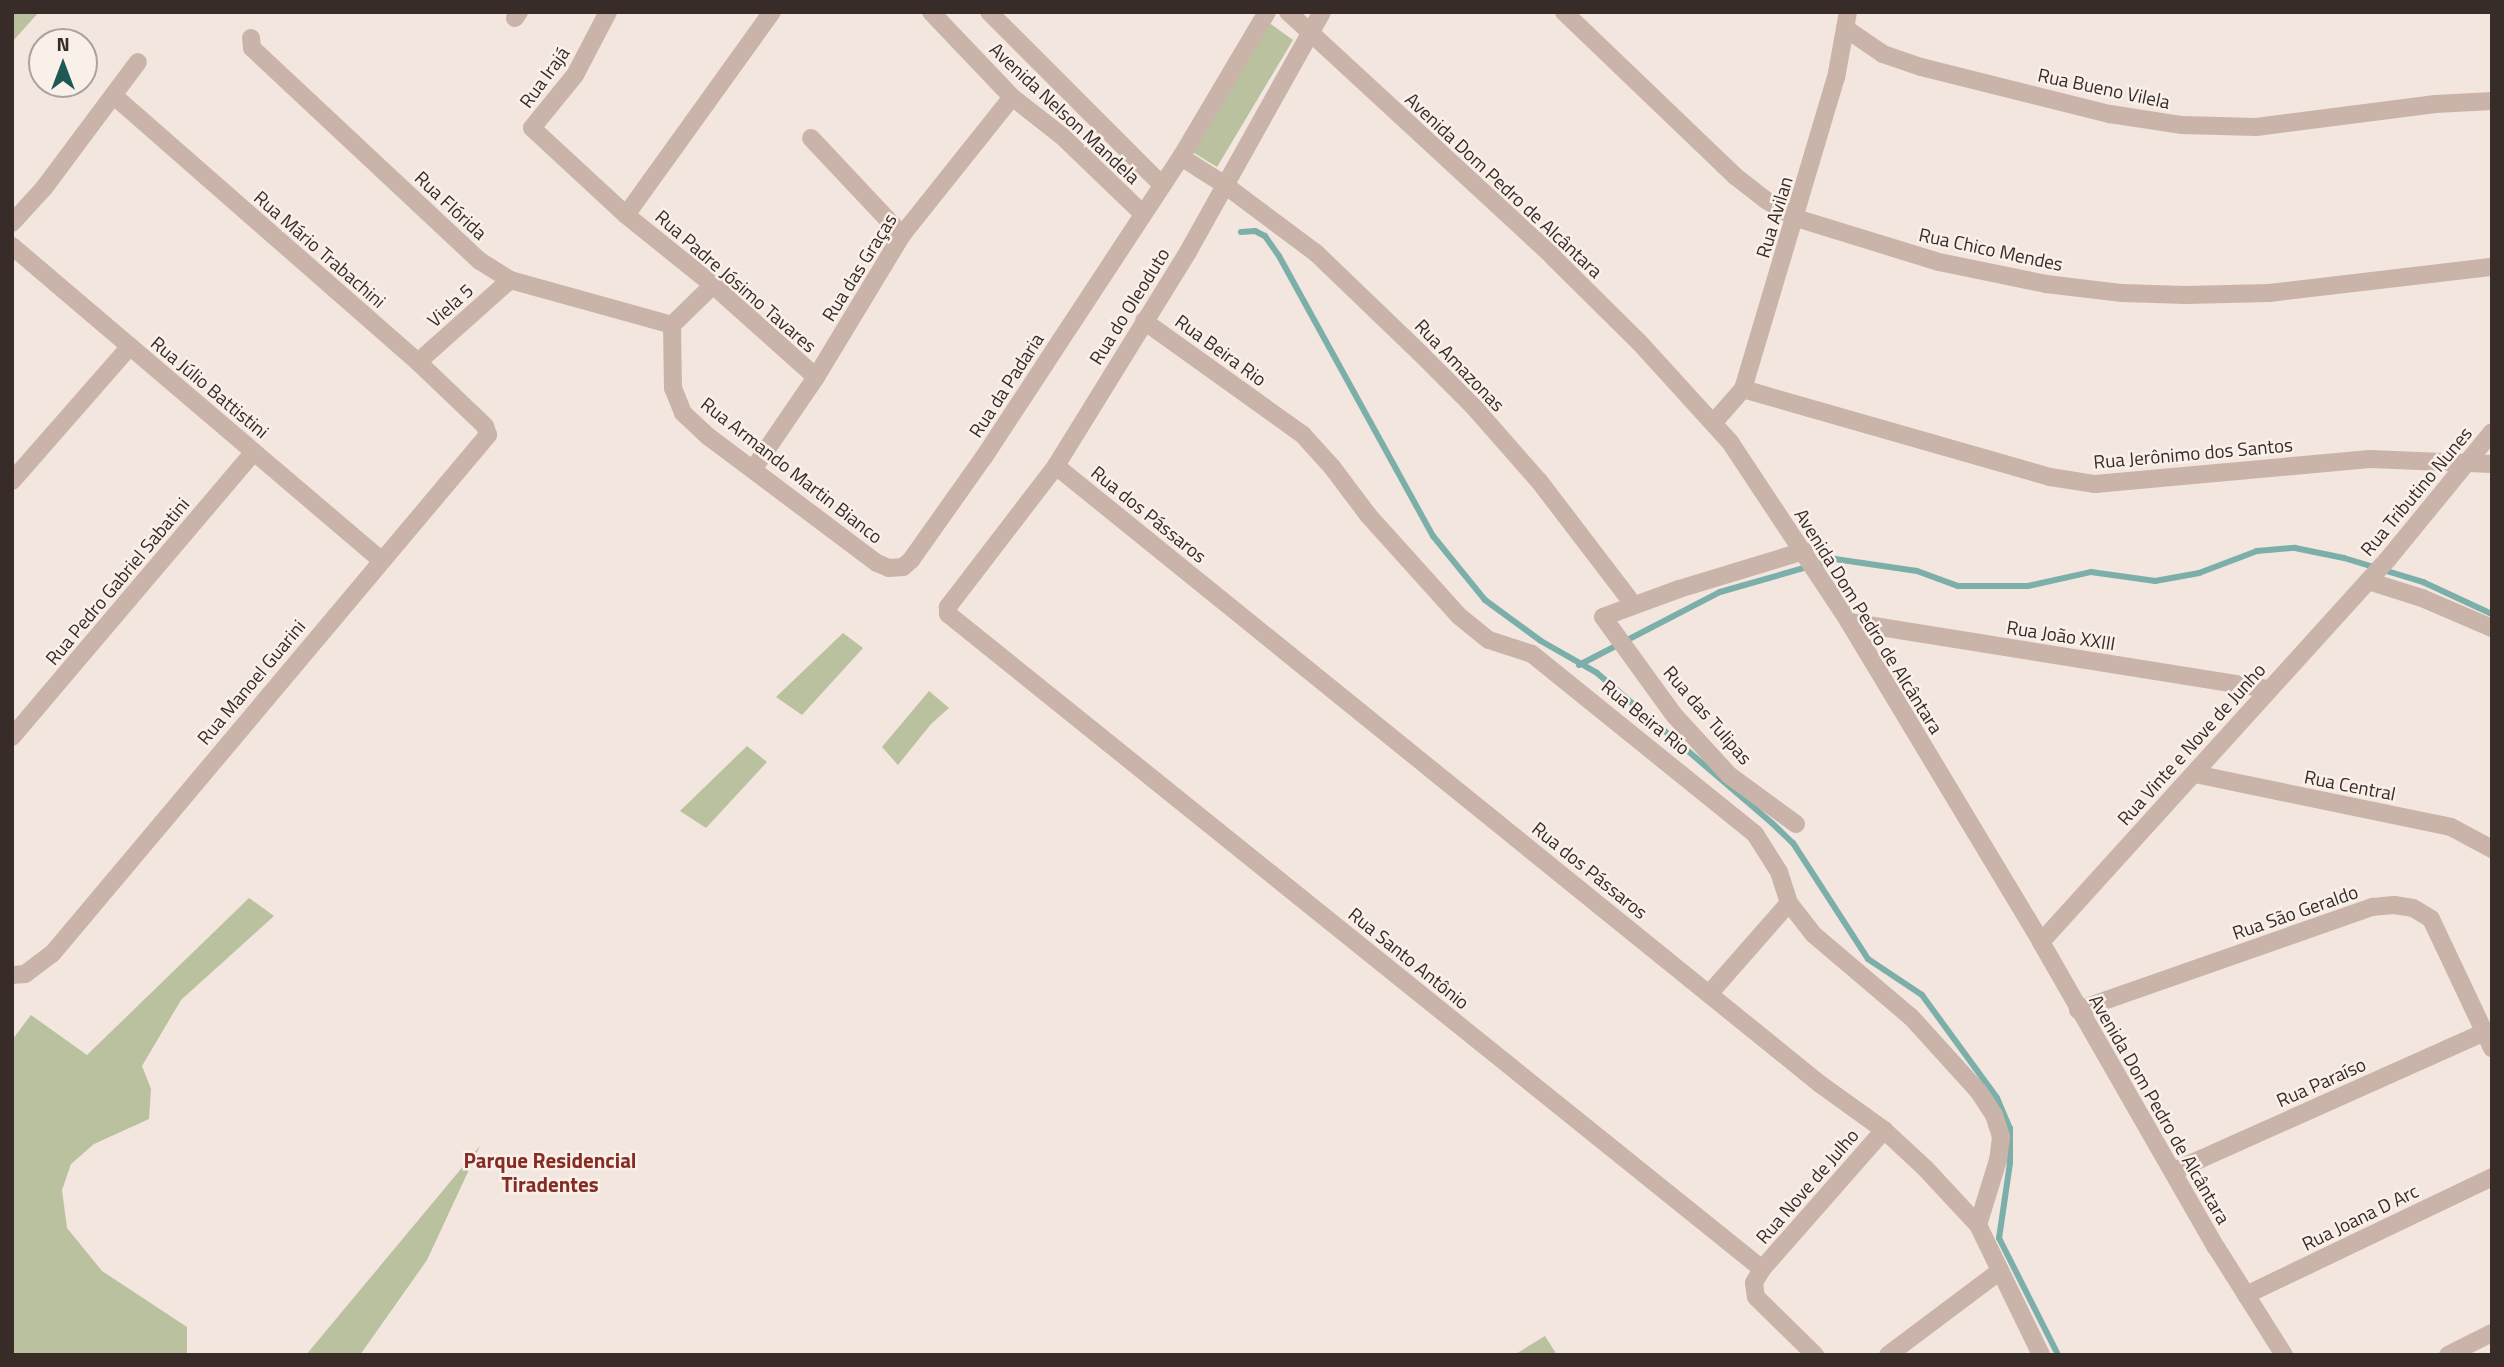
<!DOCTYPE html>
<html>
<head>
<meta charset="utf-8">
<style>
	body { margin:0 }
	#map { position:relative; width:2504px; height:1367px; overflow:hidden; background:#f2e6de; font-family:"Titillium Web",sans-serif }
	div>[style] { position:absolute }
	.green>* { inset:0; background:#bac19e }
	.stream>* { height:6px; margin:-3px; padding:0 3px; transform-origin:3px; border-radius:3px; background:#7dafaa }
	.minor>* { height:18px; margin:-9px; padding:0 9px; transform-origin:9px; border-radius:9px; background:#cab4aa }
	.tertiary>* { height:18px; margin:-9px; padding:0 9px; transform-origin:9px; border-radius:9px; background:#cab4aa }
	span { translate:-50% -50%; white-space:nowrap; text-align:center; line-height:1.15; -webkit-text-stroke:5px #faf0ea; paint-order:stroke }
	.street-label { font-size:19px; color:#382c29 }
	.neighbourhood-label { font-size:21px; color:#852d24; font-weight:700 }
	.frame { position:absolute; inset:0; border:14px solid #382c29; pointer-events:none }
	.north { position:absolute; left:28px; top:28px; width:70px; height:70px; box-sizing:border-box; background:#faf0ea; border:2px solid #aca29d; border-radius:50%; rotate:0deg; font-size:19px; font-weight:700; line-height:28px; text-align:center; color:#382c29 }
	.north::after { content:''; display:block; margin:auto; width:24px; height:32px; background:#1f5954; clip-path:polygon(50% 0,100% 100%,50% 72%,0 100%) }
</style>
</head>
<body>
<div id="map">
	<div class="green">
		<div style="clip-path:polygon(12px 12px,39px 12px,12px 42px)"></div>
		<div style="clip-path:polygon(1268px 22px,1293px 40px,1217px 167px,1191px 151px)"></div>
		<div style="clip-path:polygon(843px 633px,863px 648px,802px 715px,776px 697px)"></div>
		<div style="clip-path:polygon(929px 691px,949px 708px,931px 724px,898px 765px,882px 747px)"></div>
		<div style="clip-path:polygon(747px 746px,767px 762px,706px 828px,680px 811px)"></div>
		<div style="clip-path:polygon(249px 898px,274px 916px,181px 1000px,142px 1066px,151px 1089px,149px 1119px,94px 1144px,71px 1164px,62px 1190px,67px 1228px,102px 1271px,187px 1327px,187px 1355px,12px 1355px,12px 1040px,31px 1015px,87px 1055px)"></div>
		<div style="clip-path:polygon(480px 1146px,427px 1260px,360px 1355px,306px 1355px)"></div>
		<div style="clip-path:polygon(1545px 1336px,1557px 1355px,1514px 1355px)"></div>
	</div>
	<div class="stream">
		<div style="left:1241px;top:232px;width:14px;rotate:-4deg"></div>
		<div style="left:1255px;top:231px;width:11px;rotate:27deg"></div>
		<div style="left:1265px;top:236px;width:24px;rotate:55deg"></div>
		<div style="left:1279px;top:256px;width:320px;rotate:61.2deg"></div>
		<div style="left:1433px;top:536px;width:82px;rotate:50.9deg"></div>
		<div style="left:1485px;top:600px;width:69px;rotate:36.2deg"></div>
		<div style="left:1541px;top:641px;width:64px;rotate:29.7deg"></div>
		<div style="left:1597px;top:673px;width:230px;rotate:40.6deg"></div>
		<div style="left:1772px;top:823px;width:29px;rotate:44deg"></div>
		<div style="left:1793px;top:843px;width:138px;rotate:57.1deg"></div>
		<div style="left:1868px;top:959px;width:65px;rotate:33.7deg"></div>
		<div style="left:1922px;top:995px;width:127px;rotate:53.9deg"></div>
		<div style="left:1997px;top:1098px;width:33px;rotate:67deg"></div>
		<div style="left:2010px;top:1128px;width:35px;rotate:90deg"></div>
		<div style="left:2010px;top:1163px;width:76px;rotate:98.3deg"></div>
		<div style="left:1999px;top:1238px;width:131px;rotate:63.2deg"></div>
		<div style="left:1579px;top:665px;width:159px;rotate:-27.4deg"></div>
		<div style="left:1720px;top:592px;width:120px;rotate:-16deg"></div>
		<div style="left:1835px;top:559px;width:83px;rotate:8.3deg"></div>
		<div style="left:1917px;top:571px;width:44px;rotate:20.1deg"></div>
		<div style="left:1958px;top:586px;width:70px"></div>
		<div style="left:2028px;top:586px;width:65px;rotate:-12.5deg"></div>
		<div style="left:2091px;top:572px;width:65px;rotate:8deg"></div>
		<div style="left:2155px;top:581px;width:45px;rotate:-10.3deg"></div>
		<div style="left:2199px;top:573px;width:62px;rotate:-20.8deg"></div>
		<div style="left:2257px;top:551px;width:38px;rotate:-5deg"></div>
		<div style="left:2295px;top:548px;width:50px;rotate:11.5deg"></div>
		<div style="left:2344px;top:558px;width:83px;rotate:16.9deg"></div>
		<div style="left:2423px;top:582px;width:76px;rotate:24.9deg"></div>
	</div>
	<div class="minor">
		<div style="left:608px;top:12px;width:71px;rotate:117.6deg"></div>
		<div style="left:575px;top:75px;width:68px;rotate:129.1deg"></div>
		<div style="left:532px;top:128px;width:128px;rotate:42.8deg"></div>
		<div style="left:626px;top:215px;width:112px;rotate:38.8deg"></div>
		<div style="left:713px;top:285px;width:138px;rotate:41.8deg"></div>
		<div style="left:931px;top:12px;width:117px;rotate:46.4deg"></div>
		<div style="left:1012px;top:97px;width:63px;rotate:38deg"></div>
		<div style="left:1062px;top:136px;width:111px;rotate:43.9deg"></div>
		<div style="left:989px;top:12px;width:245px;rotate:45deg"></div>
		<div style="left:1322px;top:12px;width:275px;rotate:119.2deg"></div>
		<div style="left:1188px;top:252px;width:251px;rotate:121.7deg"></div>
		<div style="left:1056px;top:466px;width:178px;rotate:127.5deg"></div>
		<div style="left:948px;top:607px;width:7px;rotate:90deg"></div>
		<div style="left:948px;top:614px;width:1045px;rotate:38.82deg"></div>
		<div style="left:1762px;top:1269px;width:16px;rotate:120deg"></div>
		<div style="left:1754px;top:1283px;width:14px;rotate:82deg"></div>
		<div style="left:1756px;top:1297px;width:83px;rotate:44.5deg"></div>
		<div style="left:1564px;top:12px;width:237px;rotate:43.8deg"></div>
		<div style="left:1735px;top:176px;width:39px;rotate:38deg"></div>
		<div style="left:1766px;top:200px;width:35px;rotate:31deg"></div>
		<div style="left:1796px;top:218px;width:150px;rotate:17.1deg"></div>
		<div style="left:1939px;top:262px;width:109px;rotate:11.6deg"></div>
		<div style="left:2046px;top:284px;width:77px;rotate:6.8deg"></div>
		<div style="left:2122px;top:293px;width:64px;rotate:1.8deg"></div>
		<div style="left:2186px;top:295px;width:83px;rotate:-1.4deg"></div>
		<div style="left:2269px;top:293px;width:225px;rotate:-6.7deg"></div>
		<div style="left:515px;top:18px;width:7px;rotate:-56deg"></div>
		<div style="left:1845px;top:28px;width:46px;rotate:34.4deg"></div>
		<div style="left:1883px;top:54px;width:40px;rotate:18.9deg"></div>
		<div style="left:1921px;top:67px;width:195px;rotate:14deg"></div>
		<div style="left:2110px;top:114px;width:73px;rotate:8.7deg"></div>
		<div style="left:2182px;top:125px;width:74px;rotate:1.5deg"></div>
		<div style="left:2256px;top:127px;width:181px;rotate:-7.3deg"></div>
		<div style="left:2436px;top:104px;width:56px;rotate:-3.1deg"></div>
		<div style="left:251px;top:38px;width:10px;rotate:84deg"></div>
		<div style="left:252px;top:48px;width:312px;rotate:43.1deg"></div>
		<div style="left:480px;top:261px;width:36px;rotate:32deg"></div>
		<div style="left:510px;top:280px;width:168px;rotate:15.5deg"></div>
		<div style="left:811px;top:138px;width:133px;rotate:46.8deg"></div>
		<div style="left:1181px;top:157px;width:52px;rotate:32.5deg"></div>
		<div style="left:1225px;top:185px;width:114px;rotate:36.8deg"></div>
		<div style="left:1316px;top:253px;width:144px;rotate:43.9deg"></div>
		<div style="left:1420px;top:353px;width:75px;rotate:45deg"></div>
		<div style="left:1473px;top:406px;width:100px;rotate:48.7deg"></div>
		<div style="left:1539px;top:481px;width:155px;rotate:52.6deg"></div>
		<div style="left:626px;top:215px;width:250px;rotate:-54.3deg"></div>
		<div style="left:12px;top:223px;width:47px;rotate:-47.6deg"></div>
		<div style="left:44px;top:188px;width:157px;rotate:-53.3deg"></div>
		<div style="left:12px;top:246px;width:485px;rotate:40.4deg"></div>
		<div style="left:713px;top:285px;width:57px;rotate:135.7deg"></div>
		<div style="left:672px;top:325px;width:63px;rotate:89.1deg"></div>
		<div style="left:673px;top:388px;width:27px;rotate:68deg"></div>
		<div style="left:683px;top:413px;width:35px;rotate:43deg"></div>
		<div style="left:709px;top:437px;width:210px;rotate:36.9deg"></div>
		<div style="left:877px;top:563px;width:13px;rotate:23deg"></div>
		<div style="left:889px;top:568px;width:14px;rotate:-4deg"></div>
		<div style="left:903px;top:567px;width:11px;rotate:-41deg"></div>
		<div style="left:911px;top:560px;width:126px;rotate:-54.7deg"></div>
		<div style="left:984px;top:457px;width:111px;rotate:-56.7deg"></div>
		<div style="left:1045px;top:364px;width:248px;rotate:-56.7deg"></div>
		<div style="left:1181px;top:157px;width:169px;rotate:-59.3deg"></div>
		<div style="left:1144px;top:321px;width:196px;rotate:35.6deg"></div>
		<div style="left:1303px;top:435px;width:43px;rotate:47.8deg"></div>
		<div style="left:1332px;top:467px;width:60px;rotate:53.1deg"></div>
		<div style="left:1368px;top:515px;width:136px;rotate:48deg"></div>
		<div style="left:1459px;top:616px;width:38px;rotate:39deg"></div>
		<div style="left:1489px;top:640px;width:45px;rotate:18deg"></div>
		<div style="left:1532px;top:654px;width:287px;rotate:38.9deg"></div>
		<div style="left:1755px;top:834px;width:45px;rotate:57.7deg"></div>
		<div style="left:1779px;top:872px;width:33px;rotate:72deg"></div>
		<div style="left:1789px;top:903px;width:39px;rotate:52deg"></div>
		<div style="left:1813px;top:934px;width:128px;rotate:40.3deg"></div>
		<div style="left:1911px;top:1017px;width:101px;rotate:47.8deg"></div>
		<div style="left:1979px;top:1092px;width:27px;rotate:57deg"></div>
		<div style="left:1994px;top:1115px;width:23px;rotate:72deg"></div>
		<div style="left:2001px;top:1137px;width:23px;rotate:97deg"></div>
		<div style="left:1998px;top:1160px;width:68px;rotate:107.1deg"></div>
		<div style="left:418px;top:362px;width:123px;rotate:-41.7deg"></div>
		<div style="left:1743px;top:389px;width:319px;rotate:16deg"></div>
		<div style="left:2050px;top:477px;width:46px;rotate:8.8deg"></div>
		<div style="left:2095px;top:484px;width:276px;rotate:-5.2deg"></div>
		<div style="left:2370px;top:459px;width:122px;rotate:2.3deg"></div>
		<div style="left:1714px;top:422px;width:44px;rotate:-48.7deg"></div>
		<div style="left:1743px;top:389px;width:325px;rotate:-73.4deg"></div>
		<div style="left:1836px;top:78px;width:67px;rotate:-79.7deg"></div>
		<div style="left:1056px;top:466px;width:983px;rotate:38.97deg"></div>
		<div style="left:1820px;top:1084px;width:79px;rotate:35.7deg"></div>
		<div style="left:1884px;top:1130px;width:56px;rotate:42.8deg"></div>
		<div style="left:1925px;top:1168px;width:78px;rotate:47.1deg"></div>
		<div style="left:1978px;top:1225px;width:144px;rotate:64.1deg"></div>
		<div style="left:754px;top:468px;width:110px;rotate:-55.7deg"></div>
		<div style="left:816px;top:377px;width:166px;rotate:-58.8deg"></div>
		<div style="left:902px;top:235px;width:176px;rotate:-51.4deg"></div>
		<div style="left:12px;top:481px;width:179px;rotate:-48.8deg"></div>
		<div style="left:2368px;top:581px;width:57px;rotate:17.5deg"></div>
		<div style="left:2422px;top:598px;width:76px;rotate:23.2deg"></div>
		<div style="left:1849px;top:622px;width:423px;rotate:9.1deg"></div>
		<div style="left:12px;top:737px;width:374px;rotate:-49.7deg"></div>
		<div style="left:2195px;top:774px;width:261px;rotate:11.7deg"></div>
		<div style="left:2451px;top:827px;width:47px;rotate:28.2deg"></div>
		<div style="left:1796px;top:824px;width:83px;rotate:-143.8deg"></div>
		<div style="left:1729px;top:775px;width:81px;rotate:-132.5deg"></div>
		<div style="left:1674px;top:715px;width:121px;rotate:-125.9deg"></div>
		<div style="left:1603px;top:617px;width:81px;rotate:-20.2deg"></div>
		<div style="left:1679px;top:589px;width:131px;rotate:-16.9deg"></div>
		<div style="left:2041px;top:942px;width:517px;rotate:-47.82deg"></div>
		<div style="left:2388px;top:559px;width:164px;rotate:-50.7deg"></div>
		<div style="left:12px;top:975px;width:13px;rotate:-4deg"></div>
		<div style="left:25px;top:974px;width:34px;rotate:-37deg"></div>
		<div style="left:52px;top:954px;width:678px;rotate:-49.97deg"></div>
		<div style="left:488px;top:435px;width:9px;rotate:-108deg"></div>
		<div style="left:485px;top:426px;width:93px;rotate:-136.3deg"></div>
		<div style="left:418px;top:362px;width:405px;rotate:-138.8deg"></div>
		<div style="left:1709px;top:994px;width:121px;rotate:-48.7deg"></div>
		<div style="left:2078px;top:1010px;width:312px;rotate:-19.3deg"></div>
		<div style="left:2372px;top:907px;width:22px;rotate:-5deg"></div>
		<div style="left:2394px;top:905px;width:19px;rotate:9deg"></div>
		<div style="left:2413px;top:908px;width:21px;rotate:31deg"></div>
		<div style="left:2431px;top:919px;width:143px;rotate:64.7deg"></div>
		<div style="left:2174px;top:1171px;width:341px;rotate:-24.1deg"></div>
		<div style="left:1762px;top:1269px;width:185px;rotate:-48.7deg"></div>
		<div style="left:2246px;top:1295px;width:273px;rotate:-25.6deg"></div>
		<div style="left:1888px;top:1355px;width:140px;rotate:-36.9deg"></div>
		<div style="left:2448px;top:1355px;width:49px;rotate:-26.6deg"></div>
	</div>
	<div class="tertiary">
		<div style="left:1288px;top:12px;width:359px;rotate:42.7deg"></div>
		<div style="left:1552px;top:256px;width:122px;rotate:44.7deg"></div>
		<div style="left:1639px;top:342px;width:135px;rotate:47.7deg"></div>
		<div style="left:1730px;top:442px;width:216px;rotate:56.5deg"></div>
		<div style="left:1849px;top:622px;width:373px;rotate:59deg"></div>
		<div style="left:2041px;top:942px;width:352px;rotate:60.2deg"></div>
		<div style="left:2216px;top:1247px;width:128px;rotate:57.8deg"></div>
	</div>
	<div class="street-label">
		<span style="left:544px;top:77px;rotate:-54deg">Rua Irajá</span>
		<span style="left:2104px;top:88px;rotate:12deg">Rua Bueno Vilela</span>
		<span style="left:1065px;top:113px;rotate:43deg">Avenida Nelson Mandela</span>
		<span style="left:1504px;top:185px;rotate:43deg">Avenida Dom Pedro de Alcântara</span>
		<span style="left:451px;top:205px;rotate:43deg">Rua Flórida</span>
		<span style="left:1774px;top:217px;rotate:-73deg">Rua Avilan</span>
		<span style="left:320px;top:249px;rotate:41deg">Rua Mário Trabachini</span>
		<span style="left:1991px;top:249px;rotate:12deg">Rua Chico Mendes</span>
		<span style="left:859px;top:267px;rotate:-58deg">Rua das Graças</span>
		<span style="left:736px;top:281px;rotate:41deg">Rua Padre Jósimo Tavares</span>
		<span style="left:450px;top:305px;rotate:-42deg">Viela 5</span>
		<span style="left:1129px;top:306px;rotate:-58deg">Rua do Oleoduto</span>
		<span style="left:1221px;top:350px;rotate:36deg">Rua Beira Rio</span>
		<span style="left:1460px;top:365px;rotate:46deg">Rua Amazonas</span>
		<span style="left:1006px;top:385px;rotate:-57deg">Rua da Padaria</span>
		<span style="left:210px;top:387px;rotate:40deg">Rua Júlio Battistini</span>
		<span style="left:2193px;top:453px;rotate:-5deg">Rua Jerônimo dos Santos</span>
		<span style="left:792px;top:470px;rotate:38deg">Rua Armando Martin Bianco</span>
		<span style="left:2416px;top:491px;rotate:-50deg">Rua Tributino Nunes</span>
		<span style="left:1149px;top:514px;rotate:39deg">Rua dos Pássaros</span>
		<span style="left:117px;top:581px;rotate:-50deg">Rua Pedro Gabriel Sabatini</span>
		<span style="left:1869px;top:621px;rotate:58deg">Avenida Dom Pedro de Alcântara</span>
		<span style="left:2061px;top:635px;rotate:9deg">Rua João XXIII</span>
		<span style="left:251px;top:682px;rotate:-50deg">Rua Manoel Guarini</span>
		<span style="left:1708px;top:715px;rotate:49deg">Rua das Tulipas</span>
		<span style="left:1646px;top:717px;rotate:39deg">Rua Beira Rio</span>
		<span style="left:2191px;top:744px;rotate:-48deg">Rua Vinte e Nove de Junho</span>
		<span style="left:2350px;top:785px;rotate:11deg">Rua Central</span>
		<span style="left:1590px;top:870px;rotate:39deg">Rua dos Pássaros</span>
		<span style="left:2295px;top:912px;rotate:-19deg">Rua São Geraldo</span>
		<span style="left:1409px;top:958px;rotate:39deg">Rua Santo Antônio</span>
		<span style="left:2321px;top:1082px;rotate:-24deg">Rua Paraíso</span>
		<span style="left:2160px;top:1109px;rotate:60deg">Avenida Dom Pedro de Alcântara</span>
		<span style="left:1807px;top:1186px;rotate:-49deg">Rua Nove de Julho</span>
		<span style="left:2360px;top:1217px;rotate:-26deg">Rua Joana D Arc</span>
	</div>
	<div class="neighbourhood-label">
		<span style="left:550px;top:1172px">Parque Residencial<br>Tiradentes</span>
	</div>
	<div class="frame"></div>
	<div class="north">N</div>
</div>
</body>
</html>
